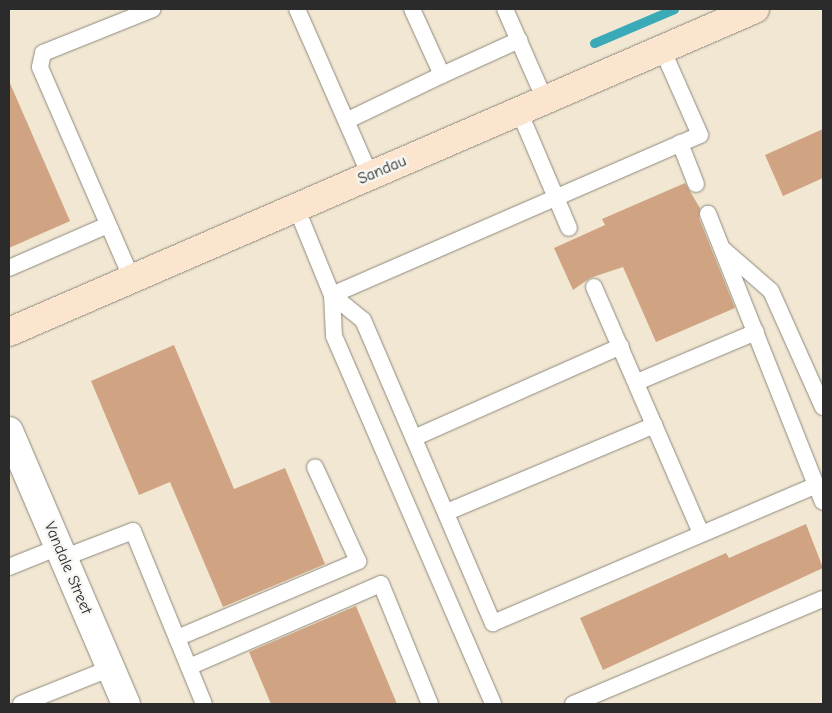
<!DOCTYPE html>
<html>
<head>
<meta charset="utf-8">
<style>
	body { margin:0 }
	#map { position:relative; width:832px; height:713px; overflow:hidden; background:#f1e7d2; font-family:"Comic Neue",sans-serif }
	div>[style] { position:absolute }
	.stream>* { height:9px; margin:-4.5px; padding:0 4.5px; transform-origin:4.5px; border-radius:4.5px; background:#3aaab8 }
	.building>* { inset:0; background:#d0a483 }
	.roads { filter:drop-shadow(0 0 1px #8e897e) drop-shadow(0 0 1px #8e897e) }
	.lane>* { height:16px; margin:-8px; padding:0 8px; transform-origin:8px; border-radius:8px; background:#fff }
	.street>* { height:28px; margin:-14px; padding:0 14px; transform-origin:14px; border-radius:14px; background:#fff }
	.secondary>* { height:28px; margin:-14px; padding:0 14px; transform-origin:14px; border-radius:14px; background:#fce5cf }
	span { translate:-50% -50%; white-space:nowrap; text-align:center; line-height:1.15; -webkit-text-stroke:5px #f6f6f2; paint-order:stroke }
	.street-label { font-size:16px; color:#2b2b2b }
	.frame { position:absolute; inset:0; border:10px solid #2b2b2b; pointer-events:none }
</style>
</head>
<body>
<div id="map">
	<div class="stream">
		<div style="left:594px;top:43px;width:87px;rotate:-23deg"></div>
	</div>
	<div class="building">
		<div style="clip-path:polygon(9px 81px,70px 221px,9px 248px)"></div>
		<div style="clip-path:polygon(823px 129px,823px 178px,783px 196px,765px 155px)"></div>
		<div style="clip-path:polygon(685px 183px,700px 208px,699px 218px,735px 308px,656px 342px,623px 267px,590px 278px,573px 290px,554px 248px,605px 225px,602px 219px)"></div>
		<div style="clip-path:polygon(174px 345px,234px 489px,285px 468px,325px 564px,223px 607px,170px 482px,139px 495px,91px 381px)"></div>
		<div style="clip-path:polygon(806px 524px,823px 568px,603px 670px,580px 618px,726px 553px,729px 558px)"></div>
		<div style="clip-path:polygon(356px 606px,397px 704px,271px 704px,249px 652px)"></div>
	</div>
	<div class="roads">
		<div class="lane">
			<div style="left:297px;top:9px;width:181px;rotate:66.3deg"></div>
			<div style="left:505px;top:9px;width:99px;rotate:66.3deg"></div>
			<div style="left:442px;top:75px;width:85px;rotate:-24.4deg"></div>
			<div style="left:519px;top:111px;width:127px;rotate:66.9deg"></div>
			<div style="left:348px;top:120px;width:104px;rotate:-25.6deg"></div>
			<div style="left:442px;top:75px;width:72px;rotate:-114.4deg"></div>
			<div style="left:680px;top:143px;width:44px;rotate:68.7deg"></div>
			<div style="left:296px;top:207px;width:95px;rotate:67.8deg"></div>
			<div style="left:332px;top:295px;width:41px;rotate:87.2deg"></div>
			<div style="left:334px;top:336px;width:401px;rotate:66.6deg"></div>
			<div style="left:724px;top:250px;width:62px;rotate:41.1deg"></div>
			<div style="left:771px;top:291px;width:127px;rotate:65.9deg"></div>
			<div style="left:9px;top:268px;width:108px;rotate:-23.5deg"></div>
			<div style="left:132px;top:279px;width:231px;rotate:-113.5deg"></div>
			<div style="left:40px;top:67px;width:14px;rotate:-78deg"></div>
			<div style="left:43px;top:53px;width:118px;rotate:-21.8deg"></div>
			<div style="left:594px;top:287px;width:268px;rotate:66.5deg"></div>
			<div style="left:332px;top:295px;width:40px;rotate:39deg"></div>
			<div style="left:363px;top:320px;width:330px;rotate:66.8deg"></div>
			<div style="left:493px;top:623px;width:351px;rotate:-23.1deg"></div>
			<div style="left:816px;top:485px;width:292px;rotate:-111.7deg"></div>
			<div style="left:332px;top:295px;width:401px;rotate:-23.5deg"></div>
			<div style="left:700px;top:135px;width:94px;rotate:-113.8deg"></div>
			<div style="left:637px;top:382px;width:129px;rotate:-22.8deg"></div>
			<div style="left:416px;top:437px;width:224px;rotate:-23.9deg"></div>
			<div style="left:816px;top:485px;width:18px;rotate:68deg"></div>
			<div style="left:447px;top:512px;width:225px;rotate:-22.7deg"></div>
			<div style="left:63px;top:558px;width:75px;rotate:-21.1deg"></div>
			<div style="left:133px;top:531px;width:187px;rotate:67.7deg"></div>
			<div style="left:9px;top:567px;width:54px;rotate:-21.8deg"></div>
			<div style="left:177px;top:638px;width:197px;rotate:-23deg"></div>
			<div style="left:358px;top:561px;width:103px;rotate:-114.6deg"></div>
			<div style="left:189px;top:667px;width:209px;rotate:-23.4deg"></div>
			<div style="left:381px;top:584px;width:130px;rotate:67.8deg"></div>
			<div style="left:21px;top:704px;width:97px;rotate:-21.8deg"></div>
			<div style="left:573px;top:704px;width:271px;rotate:-22.8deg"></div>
		</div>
		<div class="street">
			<div style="left:9px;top:431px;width:297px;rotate:66.8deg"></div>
		</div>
		<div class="secondary">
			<div style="left:9px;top:332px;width:813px;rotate:-23.41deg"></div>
		</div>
	</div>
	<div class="street-label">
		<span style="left:382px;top:170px;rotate:-23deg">Sandau</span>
		<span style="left:68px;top:568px;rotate:67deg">Vandale Street</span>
	</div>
	<div class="frame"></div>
</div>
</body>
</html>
